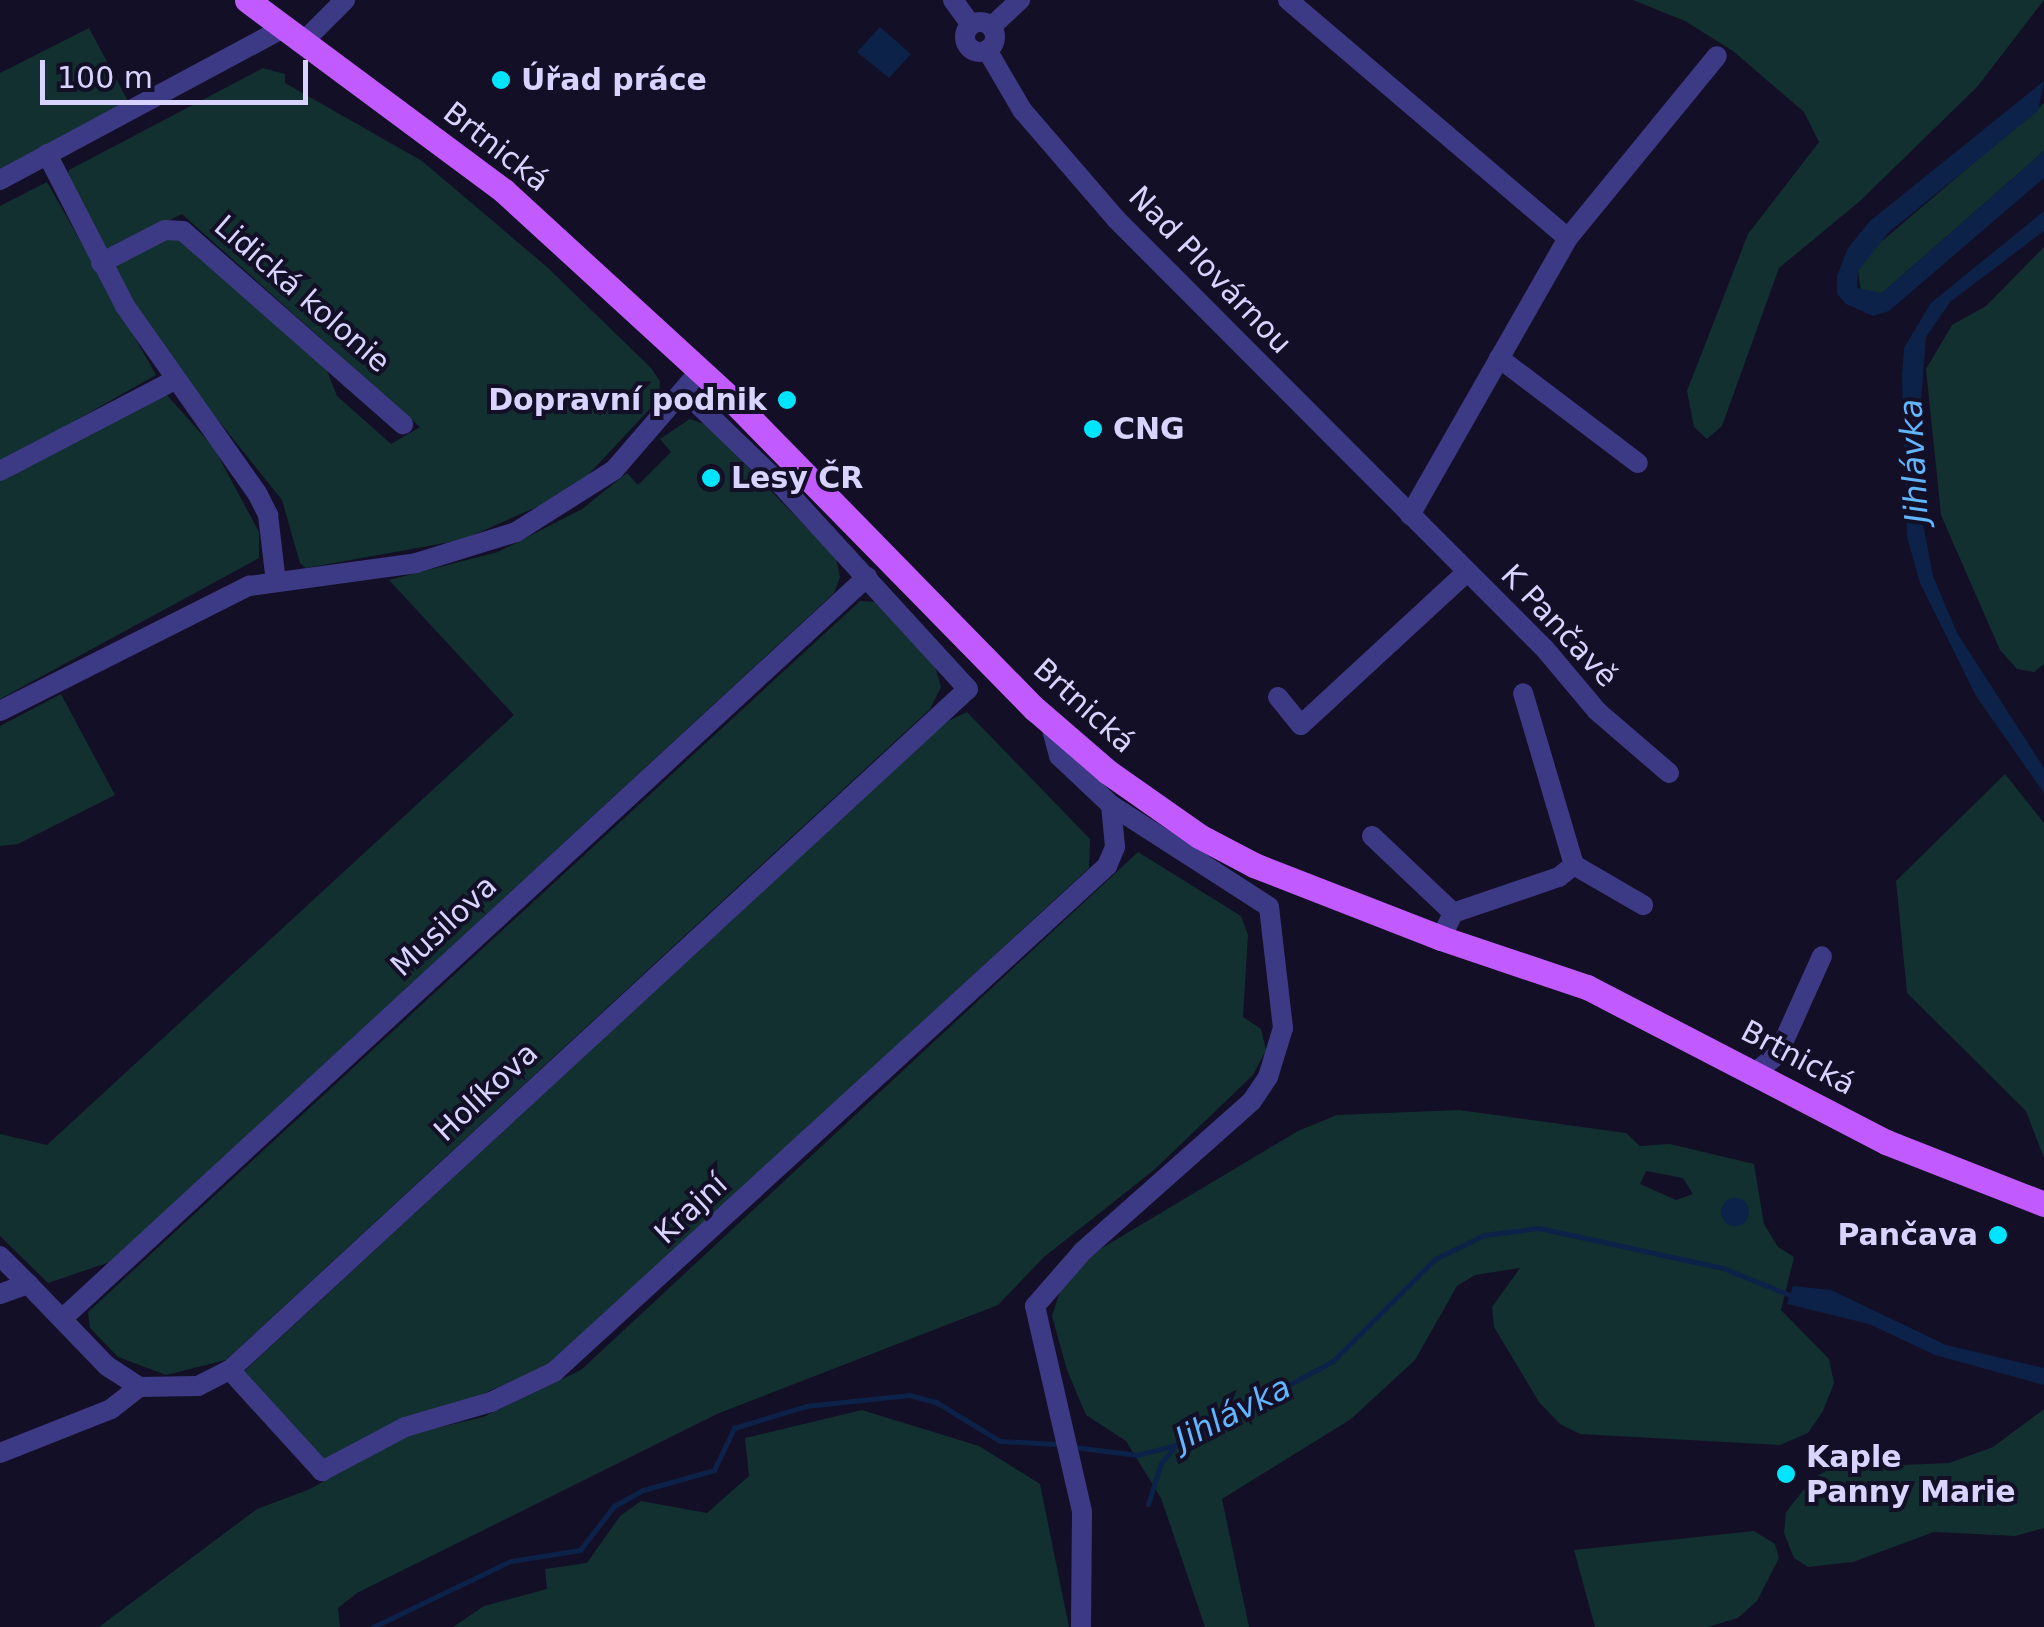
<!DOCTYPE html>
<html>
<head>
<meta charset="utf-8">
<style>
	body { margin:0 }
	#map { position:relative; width:2044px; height:1627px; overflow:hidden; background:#130f26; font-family:"DejaVu Sans",sans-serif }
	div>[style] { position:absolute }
	.green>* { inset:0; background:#12302f }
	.water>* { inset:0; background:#0c2248 }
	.round { border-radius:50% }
	.stream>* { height:5px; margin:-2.5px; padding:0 2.5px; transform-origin:2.5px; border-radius:2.5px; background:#0c2248 }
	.minor>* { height:20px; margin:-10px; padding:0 10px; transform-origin:10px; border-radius:10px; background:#3d3a85 }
	.minor>.ring { margin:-10px; padding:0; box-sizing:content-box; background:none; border:20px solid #3d3a85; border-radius:50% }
	.major>* { height:25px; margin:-12.5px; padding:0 12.5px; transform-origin:12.5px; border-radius:12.5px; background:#c25bff }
	.dots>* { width:28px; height:28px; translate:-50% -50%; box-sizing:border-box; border:5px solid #130f26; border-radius:50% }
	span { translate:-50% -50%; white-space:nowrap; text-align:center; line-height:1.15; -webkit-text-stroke:8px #130f26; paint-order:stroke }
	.poi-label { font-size:30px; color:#d9d4ff; font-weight:700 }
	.left { translate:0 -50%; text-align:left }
	.right { translate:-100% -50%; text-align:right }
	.street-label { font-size:30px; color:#d9d4ff }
	.water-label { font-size:32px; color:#62b6ff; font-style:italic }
	.scale { position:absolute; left:40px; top:60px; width:268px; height:45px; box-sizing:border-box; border:5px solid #d9d4ff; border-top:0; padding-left:12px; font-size:30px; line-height:35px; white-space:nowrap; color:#d9d4ff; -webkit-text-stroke:8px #130f26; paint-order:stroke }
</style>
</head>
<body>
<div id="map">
	<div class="green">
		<div style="clip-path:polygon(1633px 0,2044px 0,1977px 87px,1860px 201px,1779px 268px,1722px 426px,1707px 439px,1694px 427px,1687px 391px,1748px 234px,1819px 142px,1804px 112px,1733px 51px,1685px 21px)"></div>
		<div style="clip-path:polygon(89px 28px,128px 101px,0 169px,0 73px)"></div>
		<div style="clip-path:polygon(263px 68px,285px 74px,285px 83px,422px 161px,547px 267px,651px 368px,660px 381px,659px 399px,588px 475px,541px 505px,462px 540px,306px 568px,300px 563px,282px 500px,168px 358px,114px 271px,118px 264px,167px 238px,184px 239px,322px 358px,337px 396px,391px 444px,420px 427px,182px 214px,111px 250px,100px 246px,66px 181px,69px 170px)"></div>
		<div style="clip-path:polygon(2044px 103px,2044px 151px,1882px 293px,1861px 292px,1858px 271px,1868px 253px)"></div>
		<div style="clip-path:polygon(47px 182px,156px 375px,0 463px,0 206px)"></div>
		<div style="clip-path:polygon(2044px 247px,2044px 664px,2034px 672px,2017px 669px,2000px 650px,1941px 515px,1926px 369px,1952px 325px,1986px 306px)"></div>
		<div style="clip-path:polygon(166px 394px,214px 448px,259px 532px,259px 558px,0 699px,0 478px)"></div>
		<div style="clip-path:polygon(690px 419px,707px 425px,836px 558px,840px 577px,834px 593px,110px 1262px,48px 1283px,0 1236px,0 1134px,47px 1145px,514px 715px,389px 580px,498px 552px,582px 509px,627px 473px,638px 485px,671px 452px,660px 439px)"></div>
		<div style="clip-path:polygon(860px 601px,877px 602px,935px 666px,941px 687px,930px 709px,226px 1360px,166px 1375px,118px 1357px,90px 1328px,88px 1312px)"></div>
		<div style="clip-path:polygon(61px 694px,115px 795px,18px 844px,0 846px,0 726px)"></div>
		<div style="clip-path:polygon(967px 712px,1090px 839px,1089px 868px,551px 1364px,325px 1463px,240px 1375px,944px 723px)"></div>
		<div style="clip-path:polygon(2005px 774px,2044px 823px,2044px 1158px,2026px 1111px,1907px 993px,1896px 881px)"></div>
		<div style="clip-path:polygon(1138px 852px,1241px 916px,1248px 935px,1243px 1017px,1261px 1029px,1266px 1050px,1253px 1075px,1154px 1170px,1044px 1257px,998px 1305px,717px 1414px,357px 1593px,338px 1608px,340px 1627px,99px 1627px,257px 1509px,310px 1489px,407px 1435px,483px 1417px,581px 1370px)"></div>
		<div style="clip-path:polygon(evenodd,1459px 1110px,1626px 1133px,1640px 1146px,1670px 1144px,1754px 1164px,1764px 1224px,1778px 1247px,1794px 1257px,1781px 1310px,1829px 1359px,1834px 1383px,1823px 1411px,1808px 1433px,1780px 1445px,1580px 1434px,1560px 1424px,1539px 1402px,1494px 1327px,1492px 1307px,1520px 1268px,1475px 1275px,1457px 1286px,1415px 1360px,1351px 1419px,1222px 1499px,1249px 1627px,1205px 1627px,1161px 1498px,1126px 1441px,1086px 1415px,1067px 1370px,1052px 1316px,1061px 1288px,1097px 1251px,1298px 1131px,1337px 1115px,1459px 1110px,1646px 1171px,1683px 1178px,1693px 1194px,1676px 1200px,1640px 1184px,1646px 1171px)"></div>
		<div style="clip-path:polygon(2044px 1409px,2044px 1528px,2015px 1536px,1934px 1532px,1853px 1562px,1808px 1567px,1794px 1558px,1784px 1533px,1786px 1512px,1813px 1478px,1832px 1468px,1949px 1463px,1993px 1447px)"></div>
		<div style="clip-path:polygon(862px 1410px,979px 1446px,1040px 1484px,1069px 1627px,453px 1627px,484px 1606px,547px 1589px,545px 1569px,587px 1563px,620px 1516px,641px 1501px,707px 1513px,749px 1476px,745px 1438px)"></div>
		<div style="clip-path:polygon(1754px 1531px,1775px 1544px,1779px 1558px,1757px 1601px,1738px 1618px,1708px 1627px,1595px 1627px,1574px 1550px)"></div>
	</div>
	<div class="water">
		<div style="clip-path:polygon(880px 27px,911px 54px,889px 78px,857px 52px)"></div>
		<div style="clip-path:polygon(2044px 81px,2038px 111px,1889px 232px,1858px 271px,1857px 288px,1882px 293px,2044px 151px,2044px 178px,1889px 311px,1873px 316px,1846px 304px,1837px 294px,1837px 276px,1848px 248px,1870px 221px)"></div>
		<div style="clip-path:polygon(2044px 211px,2044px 231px,1950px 302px,1926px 337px,1918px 440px,1920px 509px,1933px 576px,1957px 633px,2044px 768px,2044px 793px,1976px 696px,1920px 583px,1907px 537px,1902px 375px,1904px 348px,1931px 303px)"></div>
		<div class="round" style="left:1721px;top:1198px;width:28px;height:28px"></div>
		<div style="clip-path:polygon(1793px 1286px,1831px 1290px,1946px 1345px,2044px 1368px,2044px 1385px,1935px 1355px,1869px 1324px,1787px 1304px)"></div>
	</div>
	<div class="stream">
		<div style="left:1074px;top:1447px;width:64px;rotate:7.2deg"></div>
		<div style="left:1137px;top:1455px;width:40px;rotate:-14.4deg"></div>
		<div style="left:1176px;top:1445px;width:178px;rotate:-28.1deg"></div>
		<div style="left:1333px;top:1361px;width:144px;rotate:-45deg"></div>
		<div style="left:1435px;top:1259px;width:55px;rotate:-26.1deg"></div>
		<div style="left:1484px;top:1235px;width:55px;rotate:-7.3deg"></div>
		<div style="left:1539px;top:1228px;width:188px;rotate:12.3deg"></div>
		<div style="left:1723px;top:1268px;width:74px;rotate:22.1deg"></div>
		<div style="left:1148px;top:1504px;width:43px;rotate:-72.4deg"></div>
		<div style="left:1161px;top:1463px;width:23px;rotate:-50deg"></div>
		<div style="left:373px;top:1627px;width:153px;rotate:-25.6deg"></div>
		<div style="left:511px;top:1561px;width:70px;rotate:-9.1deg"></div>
		<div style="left:580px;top:1550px;width:56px;rotate:-52.3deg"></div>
		<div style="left:614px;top:1506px;width:33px;rotate:-29deg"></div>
		<div style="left:643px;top:1490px;width:74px;rotate:-15.7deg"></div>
		<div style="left:714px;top:1470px;width:47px;rotate:-64.5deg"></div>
		<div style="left:734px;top:1428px;width:75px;rotate:-17deg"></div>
		<div style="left:806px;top:1406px;width:104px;rotate:-6.1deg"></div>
		<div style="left:909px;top:1395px;width:28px;rotate:15deg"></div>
		<div style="left:936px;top:1402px;width:75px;rotate:31.4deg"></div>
		<div style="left:1000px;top:1441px;width:58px;rotate:3deg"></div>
	</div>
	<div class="minor">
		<div style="left:953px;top:0;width:31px;rotate:54deg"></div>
		<div style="left:1288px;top:0;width:367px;rotate:40.4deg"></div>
		<div class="ring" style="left:965px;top:22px;width:10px;height:10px"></div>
		<div style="left:991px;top:27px;width:40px;rotate:-43deg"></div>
		<div style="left:302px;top:43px;width:61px;rotate:-45deg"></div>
		<div style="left:987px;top:50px;width:69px;rotate:59.7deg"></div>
		<div style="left:1022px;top:110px;width:144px;rotate:49.2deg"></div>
		<div style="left:1116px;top:219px;width:607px;rotate:45.07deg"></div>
		<div style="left:1545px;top:649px;width:81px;rotate:50deg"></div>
		<div style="left:1597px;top:711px;width:95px;rotate:40.7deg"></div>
		<div style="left:47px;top:154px;width:171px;rotate:62.8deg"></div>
		<div style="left:125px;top:306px;width:229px;rotate:54.8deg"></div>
		<div style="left:257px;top:493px;width:25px;rotate:63deg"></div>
		<div style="left:268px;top:515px;width:67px;rotate:83.2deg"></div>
		<div style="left:0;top:180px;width:320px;rotate:-28.2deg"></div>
		<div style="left:101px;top:263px;width:72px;rotate:-27.3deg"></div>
		<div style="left:165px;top:230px;width:18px;rotate:3deg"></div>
		<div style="left:183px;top:231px;width:293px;rotate:41.3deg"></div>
		<div style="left:1499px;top:358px;width:174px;rotate:37.1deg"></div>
		<div style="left:0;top:471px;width:195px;rotate:-27.5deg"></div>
		<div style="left:1410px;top:515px;width:319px;rotate:-60.3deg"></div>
		<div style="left:1568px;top:238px;width:235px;rotate:-50.7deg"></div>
		<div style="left:1278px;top:697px;width:36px;rotate:51deg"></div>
		<div style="left:1301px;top:725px;width:224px;rotate:-42.7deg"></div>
		<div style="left:0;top:711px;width:279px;rotate:-26.7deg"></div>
		<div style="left:249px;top:586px;width:169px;rotate:-7.8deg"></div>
		<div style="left:416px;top:563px;width:105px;rotate:-17.2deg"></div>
		<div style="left:516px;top:532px;width:116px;rotate:-32.3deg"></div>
		<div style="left:614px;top:470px;width:119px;rotate:-49.1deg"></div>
		<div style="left:1050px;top:722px;width:35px;rotate:75deg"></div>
		<div style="left:1059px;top:756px;width:71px;rotate:43.3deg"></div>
		<div style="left:1111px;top:805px;width:188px;rotate:32.8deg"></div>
		<div style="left:1269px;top:907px;width:122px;rotate:83.4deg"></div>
		<div style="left:1283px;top:1028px;width:51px;rotate:107deg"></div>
		<div style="left:1268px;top:1077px;width:29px;rotate:124deg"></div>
		<div style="left:1252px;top:1101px;width:226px;rotate:138.4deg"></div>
		<div style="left:1083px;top:1251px;width:73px;rotate:131.1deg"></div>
		<div style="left:1035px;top:1306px;width:211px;rotate:77.1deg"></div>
		<div style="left:1082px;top:1512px;width:115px;rotate:90.5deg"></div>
		<div style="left:1372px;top:836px;width:112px;rotate:43.5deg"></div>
		<div style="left:1574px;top:865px;width:80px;rotate:30.1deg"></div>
		<div style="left:1441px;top:938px;width:28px;rotate:-64deg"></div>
		<div style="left:1453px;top:913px;width:112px;rotate:-18.8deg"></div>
		<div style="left:1559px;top:877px;width:19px;rotate:-39deg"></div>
		<div style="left:1574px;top:865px;width:179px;rotate:-106.5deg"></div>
		<div style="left:1754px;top:1073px;width:31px;rotate:-38deg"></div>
		<div style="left:1778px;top:1054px;width:107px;rotate:-65.8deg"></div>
		<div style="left:0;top:1256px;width:40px;rotate:45deg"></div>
		<div style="left:0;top:1294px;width:30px;rotate:-20deg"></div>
		<div style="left:28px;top:1284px;width:114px;rotate:46.1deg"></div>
		<div style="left:107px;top:1366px;width:38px;rotate:33deg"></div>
		<div style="left:62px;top:1319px;width:1095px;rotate:-42.67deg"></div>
		<div style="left:230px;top:1370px;width:137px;rotate:47.7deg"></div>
		<div style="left:322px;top:1471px;width:94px;rotate:-27.9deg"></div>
		<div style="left:405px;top:1427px;width:90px;rotate:-16.2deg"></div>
		<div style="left:491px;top:1402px;width:70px;rotate:-25.5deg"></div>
		<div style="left:554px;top:1372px;width:750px;rotate:-42.46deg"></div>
		<div style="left:1107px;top:866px;width:21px;rotate:-67deg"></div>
		<div style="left:1115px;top:847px;width:42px;rotate:-95.4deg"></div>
		<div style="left:0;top:1453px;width:119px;rotate:-21.6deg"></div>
		<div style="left:111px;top:1409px;width:36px;rotate:-38deg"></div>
		<div style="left:139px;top:1387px;width:59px;rotate:-1deg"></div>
		<div style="left:198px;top:1386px;width:36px;rotate:-27deg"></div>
		<div style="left:230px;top:1370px;width:1004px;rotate:-42.7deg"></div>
		<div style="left:968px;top:689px;width:281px;rotate:-132.5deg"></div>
		<div style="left:778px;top:482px;width:131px;rotate:-135.9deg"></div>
	</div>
	<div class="major">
		<div style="left:247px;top:0;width:320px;rotate:36.6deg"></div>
		<div style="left:504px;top:191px;width:312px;rotate:42.5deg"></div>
		<div style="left:734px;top:402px;width:430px;rotate:45.6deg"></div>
		<div style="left:1035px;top:709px;width:96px;rotate:40.8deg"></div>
		<div style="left:1108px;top:772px;width:111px;rotate:35.1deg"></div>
		<div style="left:1199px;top:836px;width:62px;rotate:27.8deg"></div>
		<div style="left:1254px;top:865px;width:201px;rotate:21.3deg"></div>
		<div style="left:1441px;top:938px;width:154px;rotate:18.6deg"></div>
		<div style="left:1587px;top:987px;width:337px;rotate:27.4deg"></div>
		<div style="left:1886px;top:1142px;width:170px;rotate:21.4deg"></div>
	</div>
	<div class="dots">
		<div style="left:501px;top:80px;background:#00e5ff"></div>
		<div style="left:787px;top:400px;background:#00e5ff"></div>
		<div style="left:1093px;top:429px;background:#00e5ff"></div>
		<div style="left:711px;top:478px;background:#00e5ff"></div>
		<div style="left:1998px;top:1235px;background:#00e5ff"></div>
		<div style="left:1786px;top:1474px;background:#00e5ff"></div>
	</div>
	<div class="poi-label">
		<span class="left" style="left:521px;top:80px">Úřad práce</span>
		<span class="right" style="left:767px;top:400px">Dopravní podnik</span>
		<span class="left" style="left:1113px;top:429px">CNG</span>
		<span class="left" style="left:731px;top:478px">Lesy ČR</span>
		<span class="right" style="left:1978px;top:1235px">Pančava</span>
		<span class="left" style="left:1806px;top:1474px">Kaple<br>Panny Marie</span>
	</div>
	<div class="street-label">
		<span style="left:496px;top:147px;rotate:38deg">Brtnická</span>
		<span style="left:1210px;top:270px;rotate:46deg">Nad Plovárnou</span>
		<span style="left:302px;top:294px;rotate:41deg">Lidická kolonie</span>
		<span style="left:1559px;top:626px;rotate:47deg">K Pančavě</span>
		<span style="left:1084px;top:706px;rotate:42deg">Brtnická</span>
		<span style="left:444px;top:926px;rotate:-43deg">Musilova</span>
		<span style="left:1798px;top:1058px;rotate:28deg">Brtnická</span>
		<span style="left:486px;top:1092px;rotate:-43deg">Holíkova</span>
		<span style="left:691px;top:1209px;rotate:-43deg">Krajní</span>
	</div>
	<div class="water-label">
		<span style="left:1914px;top:461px;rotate:-93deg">Jihlávka</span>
		<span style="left:1233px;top:1413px;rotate:-27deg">Jihlávka</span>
	</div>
	<div class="scale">100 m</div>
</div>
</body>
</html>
